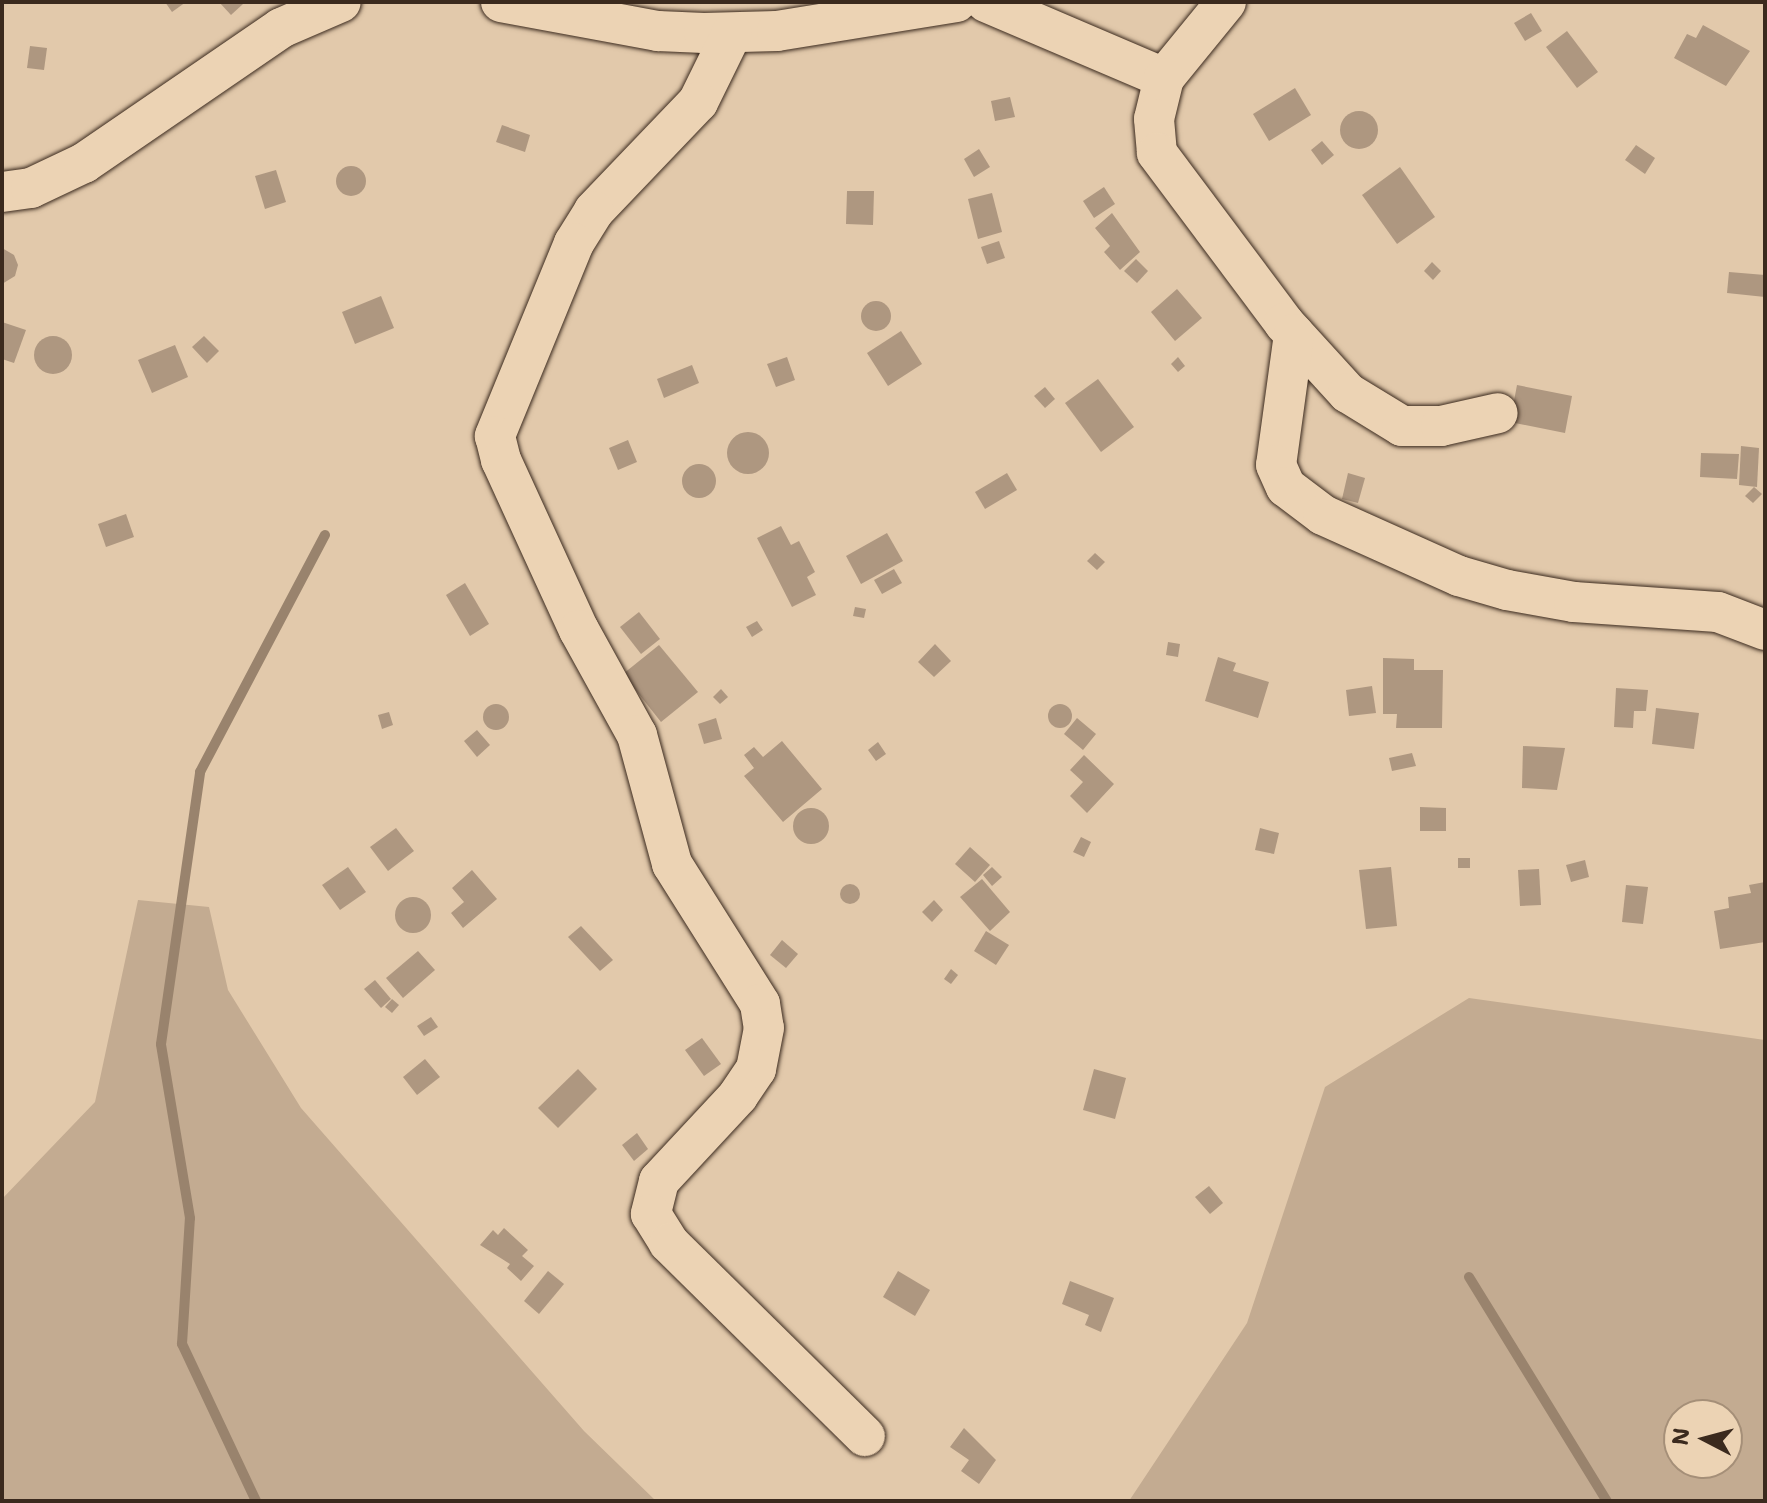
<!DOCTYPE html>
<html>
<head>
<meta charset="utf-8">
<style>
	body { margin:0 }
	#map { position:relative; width:1767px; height:1503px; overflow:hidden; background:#e2c9ab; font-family:"Shantell Sans",sans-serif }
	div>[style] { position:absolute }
	.green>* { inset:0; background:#c3ab91 }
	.stream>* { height:10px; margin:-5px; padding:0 5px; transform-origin:5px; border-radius:5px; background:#99836d }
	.building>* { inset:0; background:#ae9780 }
	.round { border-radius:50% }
	.roads { filter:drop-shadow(0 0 2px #3b2a1e) drop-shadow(0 0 2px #3b2a1e) }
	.minor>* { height:40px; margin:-20px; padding:0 20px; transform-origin:20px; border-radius:20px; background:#ecd3b4 }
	span { translate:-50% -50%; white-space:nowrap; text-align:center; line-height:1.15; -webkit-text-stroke:7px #ecd3b4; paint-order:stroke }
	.frame { position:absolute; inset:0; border:4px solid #3b2a1e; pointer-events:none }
	.north { position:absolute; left:1663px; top:1399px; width:80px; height:80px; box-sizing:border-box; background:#ecd3b4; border:2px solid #a58f78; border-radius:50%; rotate:276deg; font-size:22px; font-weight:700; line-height:32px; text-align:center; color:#3b2a1e }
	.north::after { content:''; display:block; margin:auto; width:28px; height:36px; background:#3b2a1e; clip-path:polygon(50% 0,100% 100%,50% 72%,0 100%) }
</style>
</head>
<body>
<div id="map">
	<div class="green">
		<div style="clip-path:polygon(138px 900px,209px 907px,228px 990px,301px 1108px,584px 1431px,656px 1501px,2px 1501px,2px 1199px,95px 1102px)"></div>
		<div style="clip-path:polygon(evenodd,1469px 998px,1765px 1040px,1765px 1501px,1129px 1501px,1247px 1323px,1325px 1087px,1469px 998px,1679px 1415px,1727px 1415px,1727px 1463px,1679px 1463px,1679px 1415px)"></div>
	</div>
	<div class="stream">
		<div style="left:1469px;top:1277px;width:263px;rotate:58.4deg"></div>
		<div style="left:256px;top:1501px;width:174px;rotate:-115.2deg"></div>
		<div style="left:182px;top:1344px;width:126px;rotate:-86.4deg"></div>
		<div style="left:190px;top:1218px;width:176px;rotate:-99.5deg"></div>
		<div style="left:161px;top:1044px;width:275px;rotate:-81.8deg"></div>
		<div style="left:200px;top:772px;width:268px;rotate:-62.2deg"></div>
	</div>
	<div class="building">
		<div style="clip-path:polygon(165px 2px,186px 2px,172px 12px)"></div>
		<div style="clip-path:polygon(219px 2px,241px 2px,243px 4px,231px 15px)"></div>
		<div style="clip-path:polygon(1531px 13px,1542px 31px,1525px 41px,1514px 23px)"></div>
		<div style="clip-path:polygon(1703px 25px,1750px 51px,1726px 86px,1674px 58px,1687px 34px,1696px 38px)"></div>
		<div style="clip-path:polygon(1567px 31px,1598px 72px,1577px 88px,1546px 47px)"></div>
		<div style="clip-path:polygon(30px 46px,47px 48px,44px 70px,27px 68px)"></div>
		<div style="clip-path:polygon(1295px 88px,1311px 115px,1269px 141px,1253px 114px)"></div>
		<div style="clip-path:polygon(1010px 97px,1015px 117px,995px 121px,991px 101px)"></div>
		<div class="round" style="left:1340px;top:111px;width:38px;height:38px"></div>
		<div style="clip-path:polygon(502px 125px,530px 135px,525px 152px,496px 142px)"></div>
		<div style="clip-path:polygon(1322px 141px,1334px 155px,1322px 165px,1311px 150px)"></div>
		<div style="clip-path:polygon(1636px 145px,1655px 158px,1645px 174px,1625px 160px)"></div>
		<div style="clip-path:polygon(979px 149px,990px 167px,974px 177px,964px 159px)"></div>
		<div class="round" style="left:336px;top:166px;width:30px;height:30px"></div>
		<div style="clip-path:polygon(1400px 167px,1435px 217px,1397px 244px,1362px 195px)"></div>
		<div style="clip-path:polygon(276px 170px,286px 202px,265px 209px,255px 176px)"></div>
		<div style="clip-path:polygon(1104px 187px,1115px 204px,1094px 218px,1083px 201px)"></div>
		<div style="clip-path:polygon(847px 191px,874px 191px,873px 225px,846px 224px)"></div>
		<div style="clip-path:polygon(992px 193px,1002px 232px,978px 239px,968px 199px)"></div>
		<div style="clip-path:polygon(1112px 213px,1140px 252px,1120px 270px,1104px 252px,1110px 246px,1095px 228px)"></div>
		<div style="clip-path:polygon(999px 241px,1005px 258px,987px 264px,981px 247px)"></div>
		<div style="clip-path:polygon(2px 248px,14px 255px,18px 265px,15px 276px,2px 284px)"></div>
		<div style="clip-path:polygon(1136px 259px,1148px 271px,1137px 283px,1124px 271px)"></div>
		<div style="clip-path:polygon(1432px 262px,1441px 271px,1433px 280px,1424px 271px)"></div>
		<div style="clip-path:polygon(1729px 272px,1765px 275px,1765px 297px,1727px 293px)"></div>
		<div style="clip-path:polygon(1177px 289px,1202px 318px,1175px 341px,1151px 312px)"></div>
		<div style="clip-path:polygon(381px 296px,394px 328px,355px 344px,342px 312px)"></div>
		<div class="round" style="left:861px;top:301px;width:30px;height:30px"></div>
		<div style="clip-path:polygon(2px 322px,26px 330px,14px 363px,2px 359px)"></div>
		<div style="clip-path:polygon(901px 331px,922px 364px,888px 386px,867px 353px)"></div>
		<div class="round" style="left:34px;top:336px;width:38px;height:38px"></div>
		<div style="clip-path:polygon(204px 336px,219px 351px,207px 363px,192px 347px)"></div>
		<div style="clip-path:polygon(175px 345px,188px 377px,152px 393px,138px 360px)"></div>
		<div style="clip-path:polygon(787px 357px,795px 380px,776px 387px,767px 364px)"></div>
		<div style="clip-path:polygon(1178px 357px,1185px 366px,1178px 372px,1171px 364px)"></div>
		<div style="clip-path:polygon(692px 365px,699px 383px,664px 398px,657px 379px)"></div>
		<div style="clip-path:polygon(1098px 379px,1134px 427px,1101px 452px,1065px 403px)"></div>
		<div style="clip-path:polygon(1517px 385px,1572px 396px,1565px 433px,1510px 422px)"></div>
		<div style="clip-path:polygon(1045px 387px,1055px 399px,1045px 408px,1034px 396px)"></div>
		<div class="round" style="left:727px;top:432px;width:42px;height:42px"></div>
		<div style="clip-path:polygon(628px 440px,637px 462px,618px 470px,609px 448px)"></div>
		<div style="clip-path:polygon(1741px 446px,1759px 448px,1757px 487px,1739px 485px)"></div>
		<div style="clip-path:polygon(1701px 453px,1739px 454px,1737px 479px,1700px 477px)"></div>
		<div class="round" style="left:682px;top:464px;width:34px;height:34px"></div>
		<div style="clip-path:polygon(1007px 473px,1017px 490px,985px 509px,975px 492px)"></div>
		<div style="clip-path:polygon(1348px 473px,1365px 478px,1358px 503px,1342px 499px)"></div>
		<div style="clip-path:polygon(1754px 487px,1762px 494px,1753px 503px,1745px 496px)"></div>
		<div style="clip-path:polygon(126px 514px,134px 537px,106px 547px,98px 524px)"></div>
		<div style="clip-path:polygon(781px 526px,791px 545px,799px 541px,815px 572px,807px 577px,816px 595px,792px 607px,757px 538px)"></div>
		<div style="clip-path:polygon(887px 533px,903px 561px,861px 584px,846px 556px)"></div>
		<div style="clip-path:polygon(1095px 553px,1105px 562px,1097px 570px,1087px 561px)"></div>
		<div style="clip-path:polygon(894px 569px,902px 583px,882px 594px,874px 580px)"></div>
		<div style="clip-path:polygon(465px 583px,489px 624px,470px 636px,446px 595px)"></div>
		<div style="clip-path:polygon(855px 607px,866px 609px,864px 618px,853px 616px)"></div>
		<div style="clip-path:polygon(639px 612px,660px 639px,641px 654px,620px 627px)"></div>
		<div style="clip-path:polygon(757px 621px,763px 630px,752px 637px,746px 627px)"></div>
		<div style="clip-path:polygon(1168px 642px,1180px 644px,1178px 657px,1166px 655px)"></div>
		<div style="clip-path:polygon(935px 644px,951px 661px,934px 677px,918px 662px)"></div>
		<div style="clip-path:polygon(659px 645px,698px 692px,661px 722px,623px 674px)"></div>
		<div style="clip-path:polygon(1218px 657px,1236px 663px,1233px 671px,1269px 682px,1258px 718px,1205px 701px)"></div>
		<div style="clip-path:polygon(1383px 658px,1414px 659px,1414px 670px,1443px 670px,1442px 728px,1396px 728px,1397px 714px,1383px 714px)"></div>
		<div style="clip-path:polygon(1372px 686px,1376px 713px,1349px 716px,1346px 690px)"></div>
		<div style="clip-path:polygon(1616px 688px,1648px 690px,1646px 711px,1634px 711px,1633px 728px,1614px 727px)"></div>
		<div style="clip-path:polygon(721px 689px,728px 697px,720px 704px,713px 697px)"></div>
		<div class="round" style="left:1048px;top:704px;width:24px;height:24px"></div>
		<div class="round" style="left:483px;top:704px;width:26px;height:26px"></div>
		<div style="clip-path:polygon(1656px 708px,1699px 713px,1694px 749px,1652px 744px)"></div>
		<div style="clip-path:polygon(389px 712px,393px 725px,382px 729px,378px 715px)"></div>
		<div style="clip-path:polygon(716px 718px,722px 739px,704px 744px,698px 724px)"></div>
		<div style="clip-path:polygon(1077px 718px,1096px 734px,1083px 750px,1064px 734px)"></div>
		<div style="clip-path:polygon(477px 730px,490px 745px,477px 757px,464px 741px)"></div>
		<div style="clip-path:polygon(782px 741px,822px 789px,783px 822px,744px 776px,754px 768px,744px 755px,754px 747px,763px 757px)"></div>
		<div style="clip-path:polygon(878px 742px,886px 754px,876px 761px,868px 750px)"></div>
		<div style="clip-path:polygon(1523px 746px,1565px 748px,1557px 790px,1522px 788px)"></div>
		<div style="clip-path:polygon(1412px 753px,1416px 766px,1392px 771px,1389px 758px)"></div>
		<div style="clip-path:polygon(1084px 755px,1114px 784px,1087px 813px,1070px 796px,1083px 782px,1070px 770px)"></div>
		<div style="clip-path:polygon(1420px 807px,1446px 808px,1446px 831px,1420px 831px)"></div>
		<div class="round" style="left:793px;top:808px;width:36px;height:36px"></div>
		<div style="clip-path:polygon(396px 828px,414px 851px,388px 871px,370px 847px)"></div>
		<div style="clip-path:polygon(1260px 828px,1279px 833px,1274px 854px,1255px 850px)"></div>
		<div style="clip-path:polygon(1081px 837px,1091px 842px,1084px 857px,1073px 852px)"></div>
		<div style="clip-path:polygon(970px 847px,990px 865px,975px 882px,955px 864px)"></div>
		<div style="clip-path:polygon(1458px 858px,1470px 858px,1470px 868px,1458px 868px)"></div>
		<div style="clip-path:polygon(1585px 860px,1589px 877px,1571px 882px,1566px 865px)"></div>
		<div style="clip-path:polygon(348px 867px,366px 892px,340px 910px,322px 885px)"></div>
		<div style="clip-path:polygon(992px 867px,1002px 877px,992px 886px,983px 875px)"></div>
		<div style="clip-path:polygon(1391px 867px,1397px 926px,1366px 929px,1359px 870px)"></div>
		<div style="clip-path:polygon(1539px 869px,1541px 905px,1520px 906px,1518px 870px)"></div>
		<div style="clip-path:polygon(472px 870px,497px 899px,463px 928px,451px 913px,464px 902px,452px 888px)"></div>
		<div style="clip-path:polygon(982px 879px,1010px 912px,990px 931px,960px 897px)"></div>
		<div style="clip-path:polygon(1765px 882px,1765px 942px,1720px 949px,1714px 911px,1729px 908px,1728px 897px,1751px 893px,1749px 885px)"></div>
		<div class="round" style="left:840px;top:884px;width:20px;height:20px"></div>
		<div style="clip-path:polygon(1626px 885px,1648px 887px,1643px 924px,1622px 922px)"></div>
		<div class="round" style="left:395px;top:897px;width:36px;height:36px"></div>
		<div style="clip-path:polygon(934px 900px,943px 910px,932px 922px,922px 912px)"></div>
		<div style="clip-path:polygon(581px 926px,613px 960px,600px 971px,568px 937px)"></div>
		<div style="clip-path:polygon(986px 931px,1009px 945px,996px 965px,974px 951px)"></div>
		<div style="clip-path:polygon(782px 940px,798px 954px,786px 968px,770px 955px)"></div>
		<div style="clip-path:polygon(418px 951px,435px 970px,403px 998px,386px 978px)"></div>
		<div style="clip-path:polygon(951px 969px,958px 975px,951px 984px,944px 979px)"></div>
		<div style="clip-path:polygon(375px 980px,391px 999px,381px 1008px,364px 989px)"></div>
		<div style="clip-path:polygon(392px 999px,399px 1005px,392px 1013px,385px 1007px)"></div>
		<div style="clip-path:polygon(431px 1017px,438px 1027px,424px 1036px,417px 1026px)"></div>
		<div style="clip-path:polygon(702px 1038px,721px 1064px,704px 1076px,685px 1050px)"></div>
		<div style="clip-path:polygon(425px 1059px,440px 1077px,417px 1095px,403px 1077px)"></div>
		<div style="clip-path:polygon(578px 1069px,597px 1089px,558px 1128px,538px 1108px)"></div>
		<div style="clip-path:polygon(1094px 1069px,1126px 1078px,1115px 1119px,1083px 1110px)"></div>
		<div style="clip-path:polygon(637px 1133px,648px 1149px,634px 1161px,622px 1145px)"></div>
		<div style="clip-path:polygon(1209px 1186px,1223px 1203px,1210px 1214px,1195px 1197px)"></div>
		<div style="clip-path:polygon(504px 1228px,528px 1250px,522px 1256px,534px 1266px,521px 1281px,507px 1268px,510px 1264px,480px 1245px,493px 1230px,498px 1235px)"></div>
		<div style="clip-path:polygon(548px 1271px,564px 1284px,539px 1314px,524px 1301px)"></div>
		<div style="clip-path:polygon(898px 1271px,930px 1290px,915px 1316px,883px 1297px)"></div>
		<div style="clip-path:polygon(1070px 1281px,1114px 1298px,1101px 1332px,1085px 1325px,1089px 1315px,1062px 1304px)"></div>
		<div style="clip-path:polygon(964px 1428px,996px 1460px,979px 1484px,961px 1471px,969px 1460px,950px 1447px)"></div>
	</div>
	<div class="roads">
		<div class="minor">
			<div style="left:501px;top:2px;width:160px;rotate:10.5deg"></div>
			<div style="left:658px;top:31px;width:46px;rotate:2.5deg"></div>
			<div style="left:704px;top:33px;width:73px;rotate:-1.6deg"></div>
			<div style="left:777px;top:31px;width:182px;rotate:-9.2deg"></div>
			<div style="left:986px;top:2px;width:194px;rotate:23.1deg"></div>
			<div style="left:1164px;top:78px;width:98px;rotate:-50.8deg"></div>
			<div style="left:732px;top:33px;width:77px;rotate:116.2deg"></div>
			<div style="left:698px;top:102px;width:151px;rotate:133.7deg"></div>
			<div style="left:594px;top:211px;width:38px;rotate:122deg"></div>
			<div style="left:574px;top:243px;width:209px;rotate:112.3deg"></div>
			<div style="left:495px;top:436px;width:25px;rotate:76deg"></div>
			<div style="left:501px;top:460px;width:187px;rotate:65.4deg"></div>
			<div style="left:579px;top:630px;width:120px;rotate:61.1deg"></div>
			<div style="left:637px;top:735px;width:134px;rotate:74.8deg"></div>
			<div style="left:672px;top:864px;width:165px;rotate:57.8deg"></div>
			<div style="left:760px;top:1004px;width:24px;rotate:81deg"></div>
			<div style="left:764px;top:1028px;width:42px;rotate:101deg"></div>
			<div style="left:756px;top:1069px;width:32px;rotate:124deg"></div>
			<div style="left:738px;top:1096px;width:116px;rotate:132.9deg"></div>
			<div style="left:659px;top:1181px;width:34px;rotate:104deg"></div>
			<div style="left:651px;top:1214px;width:34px;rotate:58deg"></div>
			<div style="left:669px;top:1243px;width:275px;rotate:44.6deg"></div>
			<div style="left:1164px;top:78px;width:42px;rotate:103.7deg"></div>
			<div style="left:1154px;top:119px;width:34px;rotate:85deg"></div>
			<div style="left:1157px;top:153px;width:212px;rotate:53.2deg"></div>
			<div style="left:1284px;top:323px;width:95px;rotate:47.6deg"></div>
			<div style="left:1348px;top:393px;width:63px;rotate:31.4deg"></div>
			<div style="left:1402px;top:426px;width:39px"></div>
			<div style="left:1441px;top:426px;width:58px;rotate:-12.8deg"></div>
			<div style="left:2px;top:192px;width:29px;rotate:-8deg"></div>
			<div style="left:31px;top:188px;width:59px;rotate:-25.3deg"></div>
			<div style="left:84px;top:163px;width:239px;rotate:-34.4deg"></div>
			<div style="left:281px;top:28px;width:65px;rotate:-23.4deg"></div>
			<div style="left:1294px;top:334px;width:132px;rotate:97.8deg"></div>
			<div style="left:1276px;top:465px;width:24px;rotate:66deg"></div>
			<div style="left:1286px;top:487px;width:46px;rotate:37.1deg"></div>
			<div style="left:1323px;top:515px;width:149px;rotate:24.2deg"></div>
			<div style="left:1459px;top:576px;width:50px;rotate:16.3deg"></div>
			<div style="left:1507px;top:590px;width:68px;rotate:10.2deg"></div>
			<div style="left:1574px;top:602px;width:144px;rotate:4deg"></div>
			<div style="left:1718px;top:612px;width:50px;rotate:21deg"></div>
		</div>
	</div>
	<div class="frame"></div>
	<div class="north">N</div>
</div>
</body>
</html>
